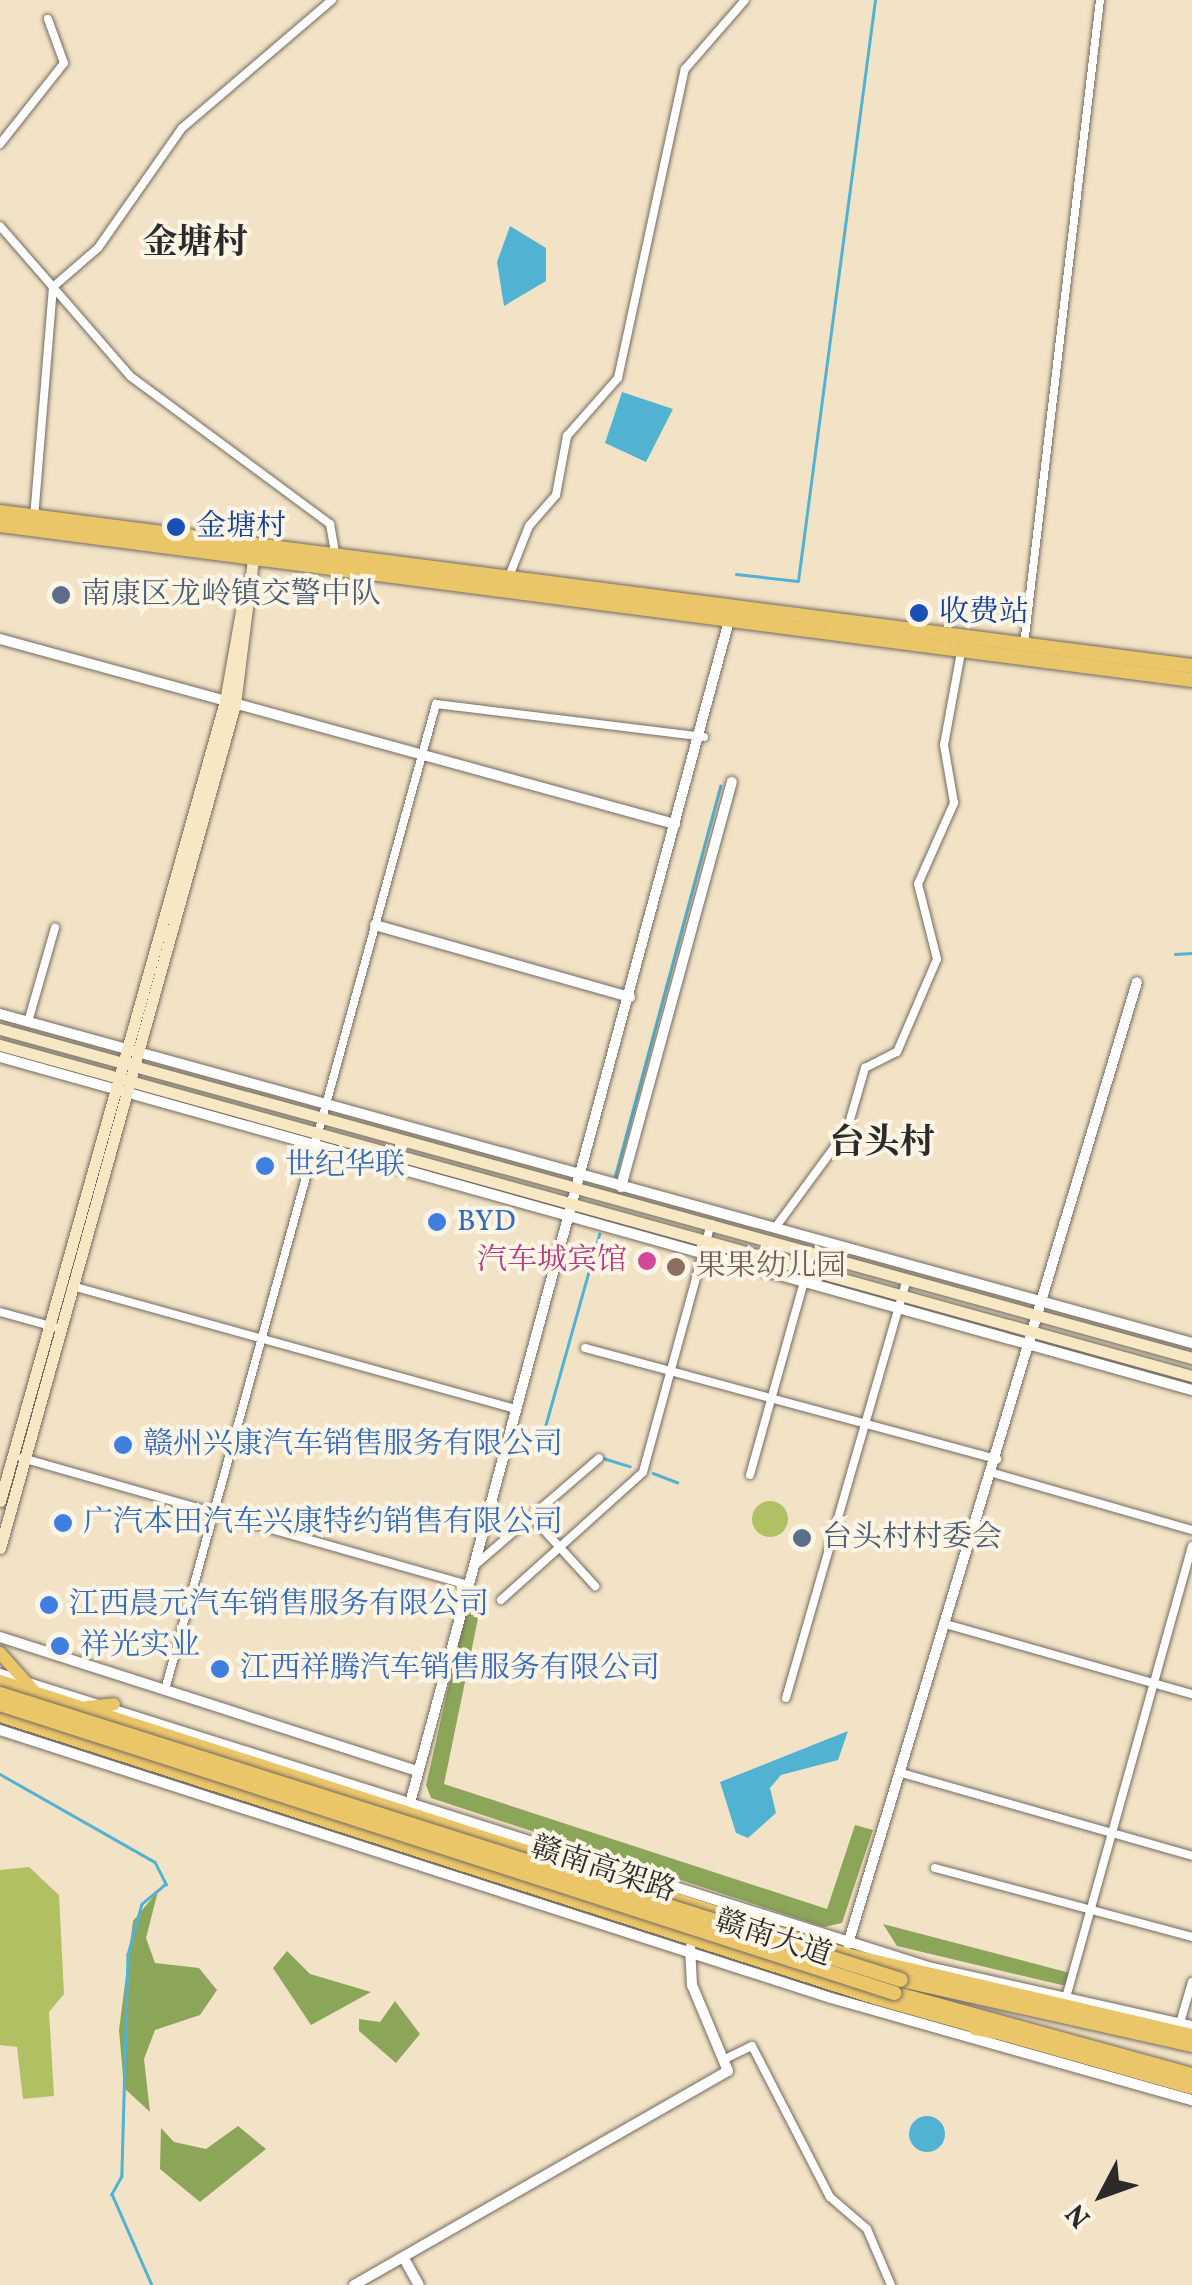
<!DOCTYPE html>
<html>
<head>
<meta charset="utf-8">
<style>
	body { margin:0 }
	#map { position:relative; width:1192px; height:2285px; overflow:hidden; background:#f3e3c6; font-family:Vollkorn,"Noto Serif SC",serif }
	div>[style] { position:absolute }
	.green>* { inset:0; background:#b1c063 }
	.round { border-radius:50% }
	.forest>* { inset:0; background:#8ca659 }
	.water>* { inset:0; background:#52b2d1 }
	.stream>* { height:2.5px; margin:-1.25px; padding:0 1.25px; transform-origin:1.25px; border-radius:1.25px; background:#52b2d1 }
	.roads { filter:drop-shadow(0 0 2px #716b61) drop-shadow(0 0 2px #716b61) }
	.minor>* { height:8px; margin:-4px; padding:0 4px; transform-origin:4px; border-radius:4px; background:#fff }
	.tertiary>* { height:10px; margin:-5px; padding:0 5px; transform-origin:5px; border-radius:5px; background:#fff }
	.secondary>* { height:11px; margin:-5.5px; padding:0 5.5px; transform-origin:5.5px; border-radius:5.5px; background:#f7e8c3 }
	.primary>* { height:12px; margin:-6px; padding:0 6px; transform-origin:6px; border-radius:6px; background:#ebc669 }
	.trunk>* { height:14px; margin:-7px; padding:0 7px; transform-origin:7px; border-radius:7px; background:#ebc669 }
	.bridges { filter:drop-shadow(0 0 2px #716b61) drop-shadow(0 0 2px #716b61) }
	.trunk-bridge>* { height:14px; margin:-7px; padding:0 7px; transform-origin:7px; border-radius:7px; background:#ebc669 }
	.dots>* { width:28px; height:28px; translate:-50% -50%; box-sizing:border-box; border:5px solid #fcf5e5; border-radius:50% }
	span { translate:-50% -50%; white-space:nowrap; text-align:center; line-height:1.15; -webkit-text-stroke:8px #fcf5e5; paint-order:stroke }
	.transit-label { font-size:30px; color:#164399 }
	.left { translate:0 -50%; text-align:left }
	.service-label { font-size:30px; color:#4e5e75 }
	.shop-label { font-size:30px; color:#366cbe }
	.hotel-label { font-size:30px; color:#b23c85 }
	.right { translate:-100% -50%; text-align:right }
	.education-label { font-size:30px; color:#785e54 }
	.street-label { font-size:30px; color:#2b2b2b }
	.quarter-label { font-size:35px; color:#2b2b2b; font-weight:700 }
	.north { position:absolute; left:1052px; top:2145px; width:100px; height:100px; -webkit-text-stroke:8px #fcf5e5; paint-order:stroke; rotate:229deg; font-size:28px; font-weight:700; line-height:40px; text-align:center; color:#2b2b2b }
	.north::after { content:''; display:block; margin:auto; width:35px; height:45px; background:#2b2b2b; clip-path:polygon(50% 0,100% 100%,50% 72%,0 100%) }
</style>
</head>
<body>
<div id="map">
	<div class="green">
		<div class="round" style="left:752px;top:1501px;width:36px;height:36px"></div>
		<div style="clip-path:polygon(29px 1867px,59px 1895px,64px 1994px,49px 2012px,54px 2096px,23px 2099px,17px 2047px,0 2045px,0 1870px)"></div>
	</div>
	<div class="forest">
		<div style="clip-path:polygon(470px 1592px,482px 1599px,444px 1784px,827px 1909px,855px 1825px,873px 1830px,842px 1923px,824px 1927px,431px 1798px,426px 1785px)"></div>
		<div style="clip-path:polygon(158px 1891px,146px 1938px,155px 1963px,199px 1968px,217px 1990px,200px 2015px,155px 2030px,144px 2059px,150px 2112px,124px 2088px,119px 2030px,133px 1921px)"></div>
		<div style="clip-path:polygon(883px 1924px,1070px 1973px,1066px 1986px,897px 1946px)"></div>
		<div style="clip-path:polygon(287px 1951px,310px 1974px,371px 1992px,311px 2025px,273px 1968px)"></div>
		<div style="clip-path:polygon(395px 2001px,420px 2034px,396px 2063px,359px 2031px,359px 2019px,380px 2022px)"></div>
		<div style="clip-path:polygon(238px 2126px,266px 2149px,200px 2202px,160px 2169px,161px 2128px,174px 2142px,206px 2149px)"></div>
	</div>
	<div class="water">
		<div style="clip-path:polygon(510px 226px,546px 248px,546px 281px,504px 306px,497px 262px)"></div>
		<div style="clip-path:polygon(622px 392px,673px 409px,646px 462px,605px 443px)"></div>
		<div style="clip-path:polygon(848px 1731px,838px 1760px,781px 1775px,770px 1788px,776px 1813px,748px 1838px,736px 1833px,720px 1782px)"></div>
		<div class="round" style="left:909px;top:2116px;width:36px;height:36px"></div>
	</div>
	<div class="stream">
		<div style="left:736px;top:574px;width:62px;rotate:6.4deg"></div>
		<div style="left:798px;top:581px;width:586px;rotate:-82.45deg"></div>
		<div style="left:1175px;top:954px;width:17px;rotate:-3deg"></div>
		<div style="left:615px;top:1176px;width:404px;rotate:-74.9deg"></div>
		<div style="left:541px;top:1441px;width:215px;rotate:-74.3deg"></div>
		<div style="left:603px;top:1458px;width:28px;rotate:17deg"></div>
		<div style="left:653px;top:1473px;width:26px;rotate:21deg"></div>
		<div style="left:0;top:1774px;width:178px;rotate:29.6deg"></div>
		<div style="left:155px;top:1862px;width:25px;rotate:63deg"></div>
		<div style="left:166px;top:1884px;width:31px;rotate:140deg"></div>
		<div style="left:142px;top:1904px;width:53px;rotate:105.4deg"></div>
		<div style="left:128px;top:1955px;width:221px;rotate:91.6deg"></div>
		<div style="left:122px;top:2176px;width:21px;rotate:119deg"></div>
		<div style="left:112px;top:2194px;width:99px;rotate:66.3deg"></div>
	</div>
	<div class="roads">
		<div class="minor">
			<div style="left:332px;top:0;width:197px;rotate:139.5deg"></div>
			<div style="left:182px;top:128px;width:146px;rotate:125deg"></div>
			<div style="left:98px;top:248px;width:60px;rotate:139.1deg"></div>
			<div style="left:53px;top:287px;width:118px;rotate:49.1deg"></div>
			<div style="left:130px;top:376px;width:249px;rotate:36.5deg"></div>
			<div style="left:330px;top:524px;width:34px;rotate:80deg"></div>
			<div style="left:0;top:144px;width:103px;rotate:-51.7deg"></div>
			<div style="left:64px;top:63px;width:47px;rotate:-110deg"></div>
			<div style="left:0;top:226px;width:81px;rotate:49deg"></div>
			<div style="left:53px;top:287px;width:233px;rotate:94.7deg"></div>
			<div style="left:508px;top:579px;width:57px;rotate:-68.4deg"></div>
			<div style="left:529px;top:526px;width:41px;rotate:-48.9deg"></div>
			<div style="left:556px;top:495px;width:60px;rotate:-79.4deg"></div>
			<div style="left:567px;top:436px;width:77px;rotate:-48.7deg"></div>
			<div style="left:618px;top:378px;width:316px;rotate:-77.8deg"></div>
			<div style="left:685px;top:69px;width:91px;rotate:-49deg"></div>
			<div style="left:1024px;top:645px;width:649px;rotate:-83.28deg"></div>
			<div style="left:28px;top:1022px;width:98px;rotate:-74deg"></div>
			<div style="left:775px;top:1228px;width:122px;rotate:-53.7deg"></div>
			<div style="left:847px;top:1130px;width:65px;rotate:-73.8deg"></div>
			<div style="left:865px;top:1068px;width:36px;rotate:-27deg"></div>
			<div style="left:897px;top:1052px;width:101px;rotate:-66.7deg"></div>
			<div style="left:937px;top:959px;width:77px;rotate:-104.2deg"></div>
			<div style="left:918px;top:884px;width:89px;rotate:-66deg"></div>
			<div style="left:954px;top:803px;width:59px;rotate:-99.8deg"></div>
			<div style="left:944px;top:745px;width:95px;rotate:-79.6deg"></div>
			<div style="left:72px;top:1286px;width:461px;rotate:15.5deg"></div>
			<div style="left:0;top:1312px;width:56px;rotate:15.5deg"></div>
			<div style="left:585px;top:1348px;width:427px;rotate:15.1deg"></div>
			<div style="left:22px;top:1458px;width:461px;rotate:15.9deg"></div>
			<div style="left:993px;top:1473px;width:207px;rotate:16deg"></div>
			<div style="left:750px;top:1475px;width:230px;rotate:-74.4deg"></div>
			<div style="left:534px;top:1519px;width:91px;rotate:47.7deg"></div>
			<div style="left:474px;top:1566px;width:165px;rotate:-40.8deg"></div>
			<div style="left:501px;top:1600px;width:191px;rotate:-42deg"></div>
			<div style="left:643px;top:1472px;width:257px;rotate:-74.7deg"></div>
			<div style="left:949px;top:1625px;width:253px;rotate:15.9deg"></div>
			<div style="left:165px;top:1690px;width:1023px;rotate:-74.63deg"></div>
			<div style="left:436px;top:704px;width:270px;rotate:7deg"></div>
			<div style="left:786px;top:1698px;width:436px;rotate:-73.9deg"></div>
			<div style="left:905px;top:1774px;width:298px;rotate:15.9deg"></div>
			<div style="left:935px;top:1868px;width:266px;rotate:15deg"></div>
			<div style="left:1067px;top:1994px;width:465px;rotate:-74.4deg"></div>
			<div style="left:1180px;top:2023px;width:43px;rotate:-73.7deg"></div>
			<div style="left:729px;top:2057px;width:25px;rotate:-26deg"></div>
			<div style="left:752px;top:2046px;width:170px;rotate:62.7deg"></div>
			<div style="left:830px;top:2197px;width:49px;rotate:40.9deg"></div>
			<div style="left:867px;top:2229px;width:61px;rotate:66.8deg"></div>
		</div>
		<div class="tertiary">
			<div style="left:0;top:639px;width:700px;rotate:15.33deg"></div>
			<div style="left:375px;top:925px;width:265px;rotate:15.8deg"></div>
			<div style="left:0;top:1014px;width:1237px;rotate:15.43deg"></div>
			<div style="left:0;top:1057px;width:1238px;rotate:15.61deg"></div>
			<div style="left:621px;top:1187px;width:420px;rotate:-74.7deg"></div>
			<div style="left:0;top:1637px;width:439px;rotate:17.8deg"></div>
			<div style="left:0;top:1674px;width:977px;rotate:17.51deg"></div>
			<div style="left:932px;top:1968px;width:266px;rotate:12.6deg"></div>
			<div style="left:0;top:1730px;width:873px;rotate:17.87deg"></div>
			<div style="left:831px;top:1998px;width:375px;rotate:15.8deg"></div>
			<div style="left:410px;top:1803px;width:1228px;rotate:-74.9deg"></div>
			<div style="left:848px;top:1944px;width:1004px;rotate:-73.28deg"></div>
			<div style="left:406px;top:2262px;width:26px;rotate:61deg"></div>
			<div style="left:354px;top:2285px;width:431px;rotate:-29.8deg"></div>
			<div style="left:728px;top:2071px;width:93px;rotate:-112.7deg"></div>
			<div style="left:692px;top:1985px;width:37px;rotate:-93deg"></div>
		</div>
		<div class="secondary">
			<div style="left:0;top:1029px;width:1237px;rotate:15.43deg"></div>
			<div style="left:0;top:1045px;width:1237px;rotate:15.52deg"></div>
			<div style="left:0;top:1501px;width:831px;rotate:-74.29deg"></div>
			<div style="left:225px;top:701px;width:91px;rotate:-79.9deg"></div>
			<div style="left:0;top:1548px;width:876px;rotate:-74.44deg"></div>
			<div style="left:235px;top:704px;width:154px;rotate:-82.9deg"></div>
		</div>
		<div class="primary">
			<div style="left:0;top:1653px;width:50px;rotate:48.3deg"></div>
			<div style="left:0;top:1681px;width:889px;rotate:17.88deg"></div>
			<div style="left:846px;top:1954px;width:355px;rotate:13.2deg"></div>
			<div style="left:87px;top:1707px;width:27px;rotate:-6deg"></div>
			<div style="left:0;top:1716px;width:918px;rotate:17.88deg"></div>
			<div style="left:874px;top:1998px;width:330px;rotate:15.8deg"></div>
		</div>
		<div class="trunk">
			<div style="left:0;top:512px;width:1202px;rotate:7.36deg"></div>
			<div style="left:0;top:525px;width:1202px;rotate:7.41deg"></div>
			<div style="left:901px;top:1980px;width:298px;rotate:12.6deg"></div>
			<div style="left:894px;top:1993px;width:309px;rotate:15.4deg"></div>
			<div style="left:975px;top:2028px;width:29px;rotate:10deg"></div>
		</div>
	</div>
	<div class="bridges">
		<div class="trunk-bridge">
			<div style="left:0;top:1694px;width:945px;rotate:17.61deg"></div>
			<div style="left:0;top:1704px;width:940px;rotate:17.91deg"></div>
		</div>
	</div>
	<div class="dots">
		<div style="left:176px;top:527px;background:#1a4fb4"></div>
		<div style="left:61px;top:595px;background:#5c6f8a"></div>
		<div style="left:919px;top:613px;background:#1a4fb4"></div>
		<div style="left:265px;top:1166px;background:#3f7fe0"></div>
		<div style="left:437px;top:1222px;background:#3f7fe0"></div>
		<div style="left:647px;top:1261px;background:#d1479c"></div>
		<div style="left:676px;top:1267px;background:#8d6e63"></div>
		<div style="left:123px;top:1445px;background:#3f7fe0"></div>
		<div style="left:63px;top:1523px;background:#3f7fe0"></div>
		<div style="left:802px;top:1538px;background:#5c6f8a"></div>
		<div style="left:49px;top:1605px;background:#3f7fe0"></div>
		<div style="left:60px;top:1646px;background:#3f7fe0"></div>
		<div style="left:220px;top:1669px;background:#3f7fe0"></div>
	</div>
	<div class="transit-label">
		<span class="left" style="left:196px;top:527px">金塘村</span>
		<span class="left" style="left:939px;top:613px">收费站</span>
	</div>
	<div class="service-label">
		<span class="left" style="left:81px;top:595px">南康区龙岭镇交警中队</span>
		<span class="left" style="left:822px;top:1538px">台头村村委会</span>
	</div>
	<div class="shop-label">
		<span class="left" style="left:285px;top:1166px">世纪华联</span>
		<span class="left" style="left:457px;top:1222px">BYD</span>
		<span class="left" style="left:143px;top:1445px">赣州兴康汽车销售服务有限公司</span>
		<span class="left" style="left:83px;top:1523px">广汽本田汽车兴康特约销售有限公司</span>
		<span class="left" style="left:69px;top:1605px">江西晨元汽车销售服务有限公司</span>
		<span class="left" style="left:80px;top:1646px">祥光实业</span>
		<span class="left" style="left:240px;top:1669px">江西祥腾汽车销售服务有限公司</span>
	</div>
	<div class="hotel-label">
		<span class="right" style="left:627px;top:1261px">汽车城宾馆</span>
	</div>
	<div class="education-label">
		<span class="left" style="left:696px;top:1267px">果果幼儿园</span>
	</div>
	<div class="street-label">
		<span style="left:603px;top:1870px;rotate:18deg">赣南高架路</span>
		<span style="left:773px;top:1939px;rotate:18deg">赣南大道</span>
	</div>
	<div class="quarter-label">
		<span style="left:195px;top:244px">金塘村</span>
		<span style="left:882px;top:1144px">台头村</span>
	</div>
	<div class="north">N</div>
</div>
</body>
</html>
